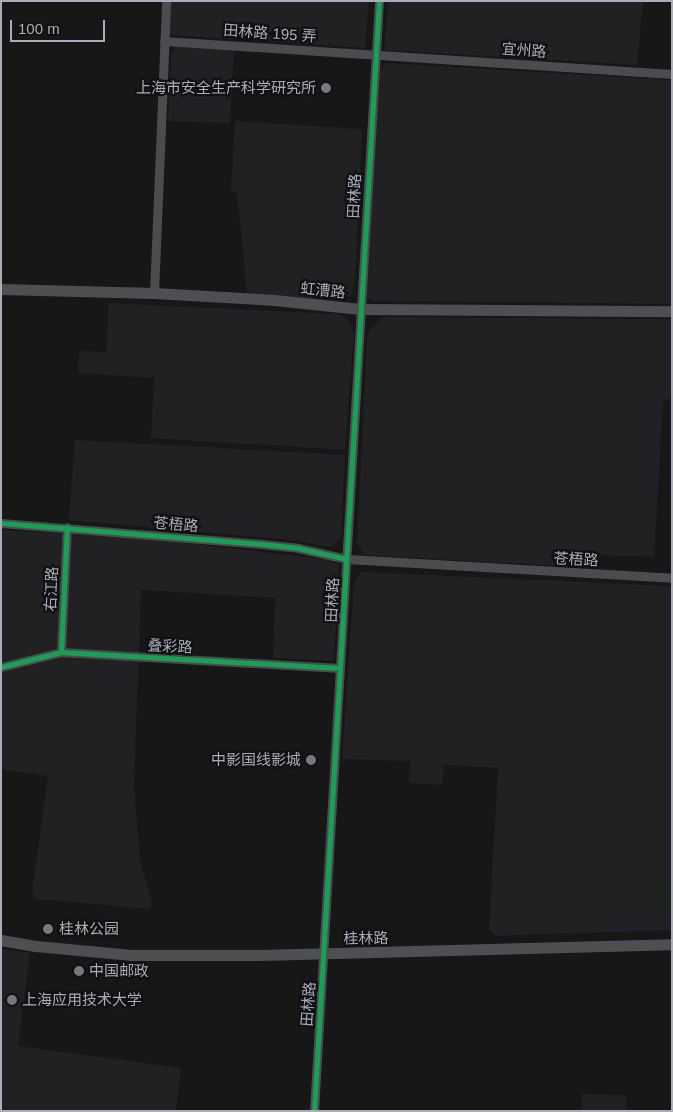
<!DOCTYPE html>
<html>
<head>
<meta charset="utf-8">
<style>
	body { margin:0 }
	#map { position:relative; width:673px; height:1112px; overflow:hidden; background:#171717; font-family:Helvetica,"Noto Sans SC",sans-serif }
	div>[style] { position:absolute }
	.built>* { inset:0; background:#212123 }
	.green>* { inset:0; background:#1d241e }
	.minor>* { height:9px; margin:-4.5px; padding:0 4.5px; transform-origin:4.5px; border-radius:4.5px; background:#4b4c50 }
	.major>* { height:11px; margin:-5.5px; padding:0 5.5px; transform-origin:5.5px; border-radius:5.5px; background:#4d4f52 }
	.cycleway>* { height:5px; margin:-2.5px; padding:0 2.5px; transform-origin:2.5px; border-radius:2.5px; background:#1a9f57 }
	.dots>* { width:14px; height:14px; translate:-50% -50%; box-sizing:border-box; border:2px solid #111113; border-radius:50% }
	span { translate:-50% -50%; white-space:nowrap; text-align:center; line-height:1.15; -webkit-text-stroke:4.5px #111113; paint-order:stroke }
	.street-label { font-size:15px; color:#a8adb8 }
	.poi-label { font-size:15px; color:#a8adb8 }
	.right { translate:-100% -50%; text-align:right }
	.left { translate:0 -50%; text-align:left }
	.frame { position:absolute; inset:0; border:2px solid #a8adb8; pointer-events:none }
	.scale { position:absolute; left:10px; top:20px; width:95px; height:22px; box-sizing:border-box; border:2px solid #a8adb8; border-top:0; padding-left:6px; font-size:15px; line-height:18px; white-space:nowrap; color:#a8adb8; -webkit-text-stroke:4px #111113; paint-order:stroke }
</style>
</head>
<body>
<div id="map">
	<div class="built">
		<div style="clip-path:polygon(171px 1px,369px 1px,365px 48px,170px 35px)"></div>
		<div style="clip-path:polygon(388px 1px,643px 1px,637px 65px,384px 50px)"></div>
		<div style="clip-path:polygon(177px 47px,234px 50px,230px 123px,168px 121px,171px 54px)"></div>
		<div style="clip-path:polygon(386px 63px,672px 80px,672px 304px,372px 301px,367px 296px,379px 71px)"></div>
		<div style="clip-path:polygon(235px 121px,362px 129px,355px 281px,351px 295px,340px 301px,247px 293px,237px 193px,231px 192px)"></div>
		<div style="clip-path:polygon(109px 303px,336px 314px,343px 316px,349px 321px,354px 333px,345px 450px,151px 438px,154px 378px,78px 373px,79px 351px,106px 352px)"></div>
		<div style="clip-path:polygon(383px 317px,672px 319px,672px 398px,663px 401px,654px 557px,597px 555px,597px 568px,364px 555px,357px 543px,367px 336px,370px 329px)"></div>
		<div style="clip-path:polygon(75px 440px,345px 455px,341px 538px,331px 547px,290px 540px,69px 520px)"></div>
		<div style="clip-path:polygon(1px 530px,143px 538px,322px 559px,339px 564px,334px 661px,273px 658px,275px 598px,141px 590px,134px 784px,140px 862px,152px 900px,150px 909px,36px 899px,32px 892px,48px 776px,1px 769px)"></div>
		<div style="clip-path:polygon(361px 572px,672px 586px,672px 930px,496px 936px,489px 929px,498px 768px,444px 765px,442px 785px,409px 783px,410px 761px,342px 759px,354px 582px)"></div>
		<div style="clip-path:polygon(1px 949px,30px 953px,18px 1046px,181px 1068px,176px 1111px,1px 1111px)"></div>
		<div style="clip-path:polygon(582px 1094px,626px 1095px,626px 1111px,582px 1111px)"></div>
	</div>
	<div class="green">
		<div style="clip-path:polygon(650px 883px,672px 885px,672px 914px)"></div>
	</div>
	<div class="minor">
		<div style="left:164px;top:41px;width:509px;rotate:3.72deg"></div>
		<div style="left:154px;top:293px;width:292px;rotate:-87.6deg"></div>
		<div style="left:1px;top:523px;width:262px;rotate:4.6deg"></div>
		<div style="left:262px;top:544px;width:36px;rotate:6deg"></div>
		<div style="left:298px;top:548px;width:50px;rotate:12.7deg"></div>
		<div style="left:347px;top:559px;width:326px;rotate:3.3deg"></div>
		<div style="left:61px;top:652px;width:125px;rotate:-87.3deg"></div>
		<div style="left:1px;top:667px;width:62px;rotate:-14deg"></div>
		<div style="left:61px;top:652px;width:279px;rotate:3.3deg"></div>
		<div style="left:314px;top:1111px;width:1112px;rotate:-86.65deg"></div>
	</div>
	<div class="major">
		<div style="left:1px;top:289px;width:153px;rotate:1.5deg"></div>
		<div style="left:154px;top:293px;width:120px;rotate:3.3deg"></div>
		<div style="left:274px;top:300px;width:87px;rotate:5.9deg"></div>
		<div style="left:361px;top:309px;width:311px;rotate:0.4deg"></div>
		<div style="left:1px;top:940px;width:36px;rotate:10deg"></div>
		<div style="left:36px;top:946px;width:96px;rotate:5.4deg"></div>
		<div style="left:132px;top:955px;width:127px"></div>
		<div style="left:259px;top:955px;width:413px;rotate:-1.5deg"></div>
	</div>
	<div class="cycleway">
		<div style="left:1px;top:523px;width:262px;rotate:4.6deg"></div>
		<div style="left:262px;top:544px;width:36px;rotate:6deg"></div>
		<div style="left:298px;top:548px;width:50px;rotate:12.7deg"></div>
		<div style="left:61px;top:652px;width:125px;rotate:-87.3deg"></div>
		<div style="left:1px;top:667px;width:62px;rotate:-14deg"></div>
		<div style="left:61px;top:652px;width:279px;rotate:3.3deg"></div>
		<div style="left:314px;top:1111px;width:1112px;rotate:-86.65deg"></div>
	</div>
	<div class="dots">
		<div style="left:326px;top:88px;background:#757880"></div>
		<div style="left:311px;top:760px;background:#757880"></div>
		<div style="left:48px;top:929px;background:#757880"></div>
		<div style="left:79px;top:971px;background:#757880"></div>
		<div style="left:12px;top:1000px;background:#757880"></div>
	</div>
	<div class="street-label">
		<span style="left:270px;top:33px;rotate:4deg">田林路 195 弄</span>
		<span style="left:524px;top:50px;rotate:4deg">宜州路</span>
		<span style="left:354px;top:196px;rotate:-87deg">田林路</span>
		<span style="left:323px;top:290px;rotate:6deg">虹漕路</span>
		<span style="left:176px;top:524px;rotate:5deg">苍梧路</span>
		<span style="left:576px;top:559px;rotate:3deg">苍梧路</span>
		<span style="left:51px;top:589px;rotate:-87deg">右江路</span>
		<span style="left:332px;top:600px;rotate:-87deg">田林路</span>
		<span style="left:170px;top:646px;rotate:3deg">叠彩路</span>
		<span style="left:366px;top:938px;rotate:-1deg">桂林路</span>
		<span style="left:308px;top:1004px;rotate:-86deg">田林路</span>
	</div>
	<div class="poi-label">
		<span class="right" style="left:316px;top:88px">上海市安全生产科学研究所</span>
		<span class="right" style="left:301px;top:760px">中影国线影城</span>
		<span class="left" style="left:59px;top:929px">桂林公园</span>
		<span class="left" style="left:89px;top:971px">中国邮政</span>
		<span class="left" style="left:22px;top:1000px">上海应用技术大学</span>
	</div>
	<div class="frame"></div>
	<div class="scale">100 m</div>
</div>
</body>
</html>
